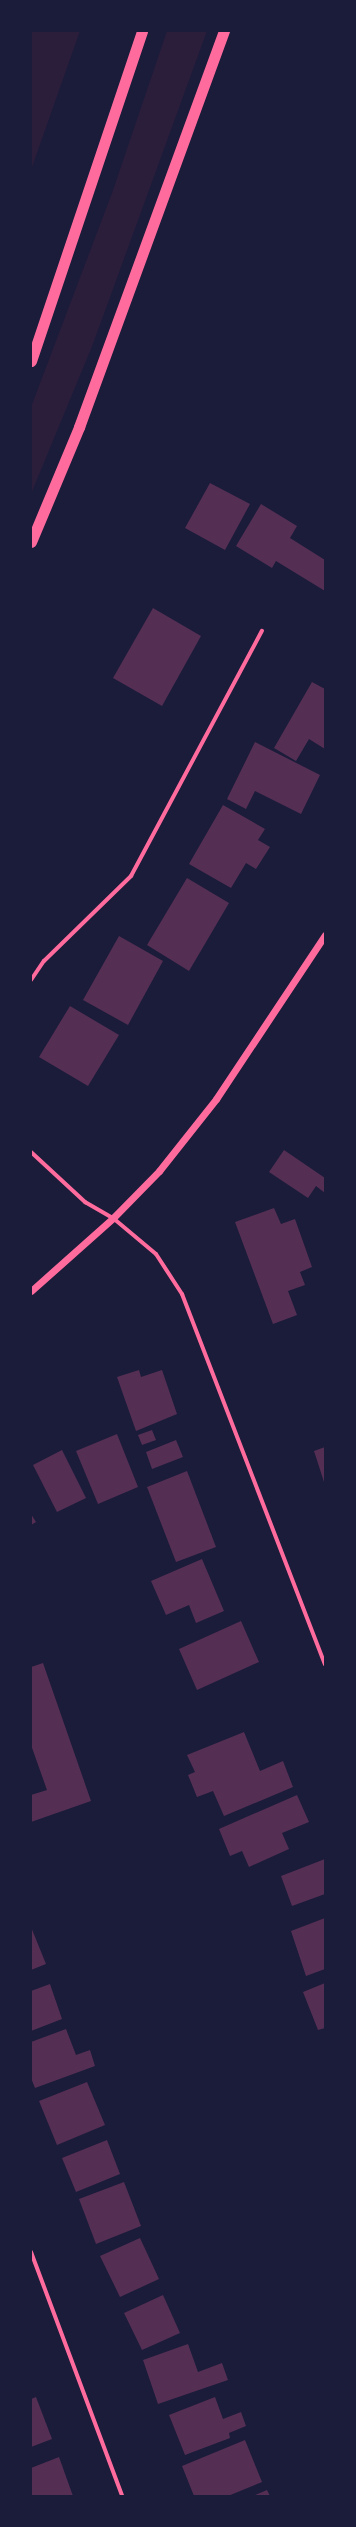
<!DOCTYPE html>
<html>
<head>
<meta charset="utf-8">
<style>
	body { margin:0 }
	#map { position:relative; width:356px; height:2527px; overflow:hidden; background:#1b1b3a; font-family:Arial,sans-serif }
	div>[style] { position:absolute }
	.green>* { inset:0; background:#2a1e3b }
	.building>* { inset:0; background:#542f53 }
	.minor>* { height:4px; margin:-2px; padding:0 2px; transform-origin:2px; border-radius:2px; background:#ff6b9d }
	.tertiary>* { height:7px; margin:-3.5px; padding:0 3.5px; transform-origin:3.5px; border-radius:3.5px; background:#ff6b9d }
	.trunk>* { height:11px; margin:-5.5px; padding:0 5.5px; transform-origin:5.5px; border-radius:5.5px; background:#ff6b9d }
	span { translate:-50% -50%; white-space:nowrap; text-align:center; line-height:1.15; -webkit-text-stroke:3px #1b1b3a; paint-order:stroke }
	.frame { position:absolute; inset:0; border:32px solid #1b1b3a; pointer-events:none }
</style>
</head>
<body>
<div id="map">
	<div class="green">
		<div style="clip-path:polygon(31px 31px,80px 31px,31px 170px)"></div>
		<div style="clip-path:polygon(167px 31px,207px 31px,93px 344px,31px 494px,31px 407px,112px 193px)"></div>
	</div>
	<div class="building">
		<div style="clip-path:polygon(210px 483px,250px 504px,225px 550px,185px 528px)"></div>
		<div style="clip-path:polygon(261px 504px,297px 526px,290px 538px,325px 560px,325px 591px,276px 561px,272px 568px,236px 546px)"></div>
		<div style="clip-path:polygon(153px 608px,201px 636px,162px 706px,113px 678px)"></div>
		<div style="clip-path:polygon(312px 682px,325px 689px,325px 749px,309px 739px,296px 761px,274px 748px)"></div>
		<div style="clip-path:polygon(255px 742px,320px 775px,301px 814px,255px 791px,246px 809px,227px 799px)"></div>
		<div style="clip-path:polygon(223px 805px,265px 829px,258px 840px,270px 847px,256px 869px,246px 863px,231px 888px,189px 864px)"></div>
		<div style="clip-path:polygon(187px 878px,229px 903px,189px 971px,147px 945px)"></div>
		<div style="clip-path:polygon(119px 936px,163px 961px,128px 1025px,83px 1000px)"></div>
		<div style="clip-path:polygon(70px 1006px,119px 1035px,88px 1086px,39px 1057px)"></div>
		<div style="clip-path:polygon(284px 1150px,325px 1178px,325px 1193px,316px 1186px,308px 1198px,269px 1172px)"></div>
		<div style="clip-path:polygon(274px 1208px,281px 1224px,295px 1219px,312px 1267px,300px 1272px,305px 1285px,288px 1291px,297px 1315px,273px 1324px,235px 1222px)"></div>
		<div style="clip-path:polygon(139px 1370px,141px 1377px,162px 1370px,177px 1414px,136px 1431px,117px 1377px)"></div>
		<div style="clip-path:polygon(152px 1430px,156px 1440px,142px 1445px,138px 1435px)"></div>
		<div style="clip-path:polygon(117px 1434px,138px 1487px,98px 1504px,76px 1451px)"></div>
		<div style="clip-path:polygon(176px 1440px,183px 1457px,152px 1469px,146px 1452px)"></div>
		<div style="clip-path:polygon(325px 1447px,325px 1485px,314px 1451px)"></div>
		<div style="clip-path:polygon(62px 1450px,86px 1498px,57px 1512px,33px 1465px)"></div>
		<div style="clip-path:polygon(187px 1471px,216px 1547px,176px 1562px,147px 1487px)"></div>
		<div style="clip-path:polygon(31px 1514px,36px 1522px,31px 1525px)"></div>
		<div style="clip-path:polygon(202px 1559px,224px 1611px,196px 1623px,189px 1605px,166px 1615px,151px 1581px)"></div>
		<div style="clip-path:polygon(241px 1621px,259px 1662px,197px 1690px,179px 1649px)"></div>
		<div style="clip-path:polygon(43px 1663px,91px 1801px,31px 1822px,31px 1795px,47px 1790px,31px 1745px,31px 1667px)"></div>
		<div style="clip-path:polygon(244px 1732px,260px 1771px,283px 1761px,293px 1787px,224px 1816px,213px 1791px,197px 1797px,188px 1775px,195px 1772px,187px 1755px)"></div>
		<div style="clip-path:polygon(297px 1795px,309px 1822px,282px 1833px,289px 1849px,249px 1867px,242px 1851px,230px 1856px,219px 1829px)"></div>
		<div style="clip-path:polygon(325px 1859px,325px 1894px,292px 1906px,281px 1876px)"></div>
		<div style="clip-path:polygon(325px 1918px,325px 1969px,306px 1976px,291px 1931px)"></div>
		<div style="clip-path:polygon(31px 1927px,46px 1964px,31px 1970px)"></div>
		<div style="clip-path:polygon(325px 1983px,325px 2028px,318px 2030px,303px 1992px)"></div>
		<div style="clip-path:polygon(50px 1984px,62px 2019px,31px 2031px,31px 1991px)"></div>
		<div style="clip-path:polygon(66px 2029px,76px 2055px,90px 2050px,95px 2066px,35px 2088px,31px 2078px,31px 2042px)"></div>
		<div style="clip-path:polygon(87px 2082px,105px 2125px,57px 2145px,39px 2101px)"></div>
		<div style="clip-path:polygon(107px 2140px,120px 2174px,76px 2192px,62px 2158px)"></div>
		<div style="clip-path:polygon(124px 2182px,141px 2226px,96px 2244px,79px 2199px)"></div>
		<div style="clip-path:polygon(140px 2238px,159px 2279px,120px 2297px,100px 2256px)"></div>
		<div style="clip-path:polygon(163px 2295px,180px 2333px,142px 2350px,124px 2313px)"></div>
		<div style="clip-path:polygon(188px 2344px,198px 2372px,222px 2363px,228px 2380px,158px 2404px,143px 2360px)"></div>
		<div style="clip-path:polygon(36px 2397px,52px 2439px,31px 2447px,31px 2399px)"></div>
		<div style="clip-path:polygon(215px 2397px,223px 2419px,241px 2412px,246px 2426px,229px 2433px,230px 2438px,185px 2455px,169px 2415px)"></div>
		<div style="clip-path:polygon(245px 2440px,262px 2482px,228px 2496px,194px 2496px,182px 2466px)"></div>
		<div style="clip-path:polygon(59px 2457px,73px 2496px,31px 2496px,31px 2468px)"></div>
		<div style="clip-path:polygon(267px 2490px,270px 2496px,253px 2496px)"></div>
	</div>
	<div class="minor">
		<div style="left:31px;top:980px;width:23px;rotate:-56deg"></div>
		<div style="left:44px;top:961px;width:122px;rotate:-44.3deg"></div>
		<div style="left:131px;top:876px;width:278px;rotate:-61.9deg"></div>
		<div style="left:31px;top:1152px;width:74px;rotate:42.8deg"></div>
		<div style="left:85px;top:1202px;width:32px;rotate:30deg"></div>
		<div style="left:113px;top:1218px;width:56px;rotate:39.9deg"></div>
		<div style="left:156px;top:1254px;width:48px;rotate:57deg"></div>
		<div style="left:182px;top:1294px;width:397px;rotate:68.9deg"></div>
		<div style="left:31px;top:2252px;width:260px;rotate:69.5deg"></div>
	</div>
	<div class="tertiary">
		<div style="left:31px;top:1291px;width:110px;rotate:-41.7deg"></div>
		<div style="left:113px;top:1218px;width:66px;rotate:-45.6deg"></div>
		<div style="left:159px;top:1171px;width:92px;rotate:-51.6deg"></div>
		<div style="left:216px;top:1099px;width:197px;rotate:-56.4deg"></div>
	</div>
	<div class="trunk">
		<div style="left:31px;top:361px;width:348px;rotate:-71.4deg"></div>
		<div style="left:31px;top:542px;width:125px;rotate:-67.3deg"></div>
		<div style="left:79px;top:427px;width:422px;rotate:-69.9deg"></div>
	</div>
	<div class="frame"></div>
</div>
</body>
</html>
